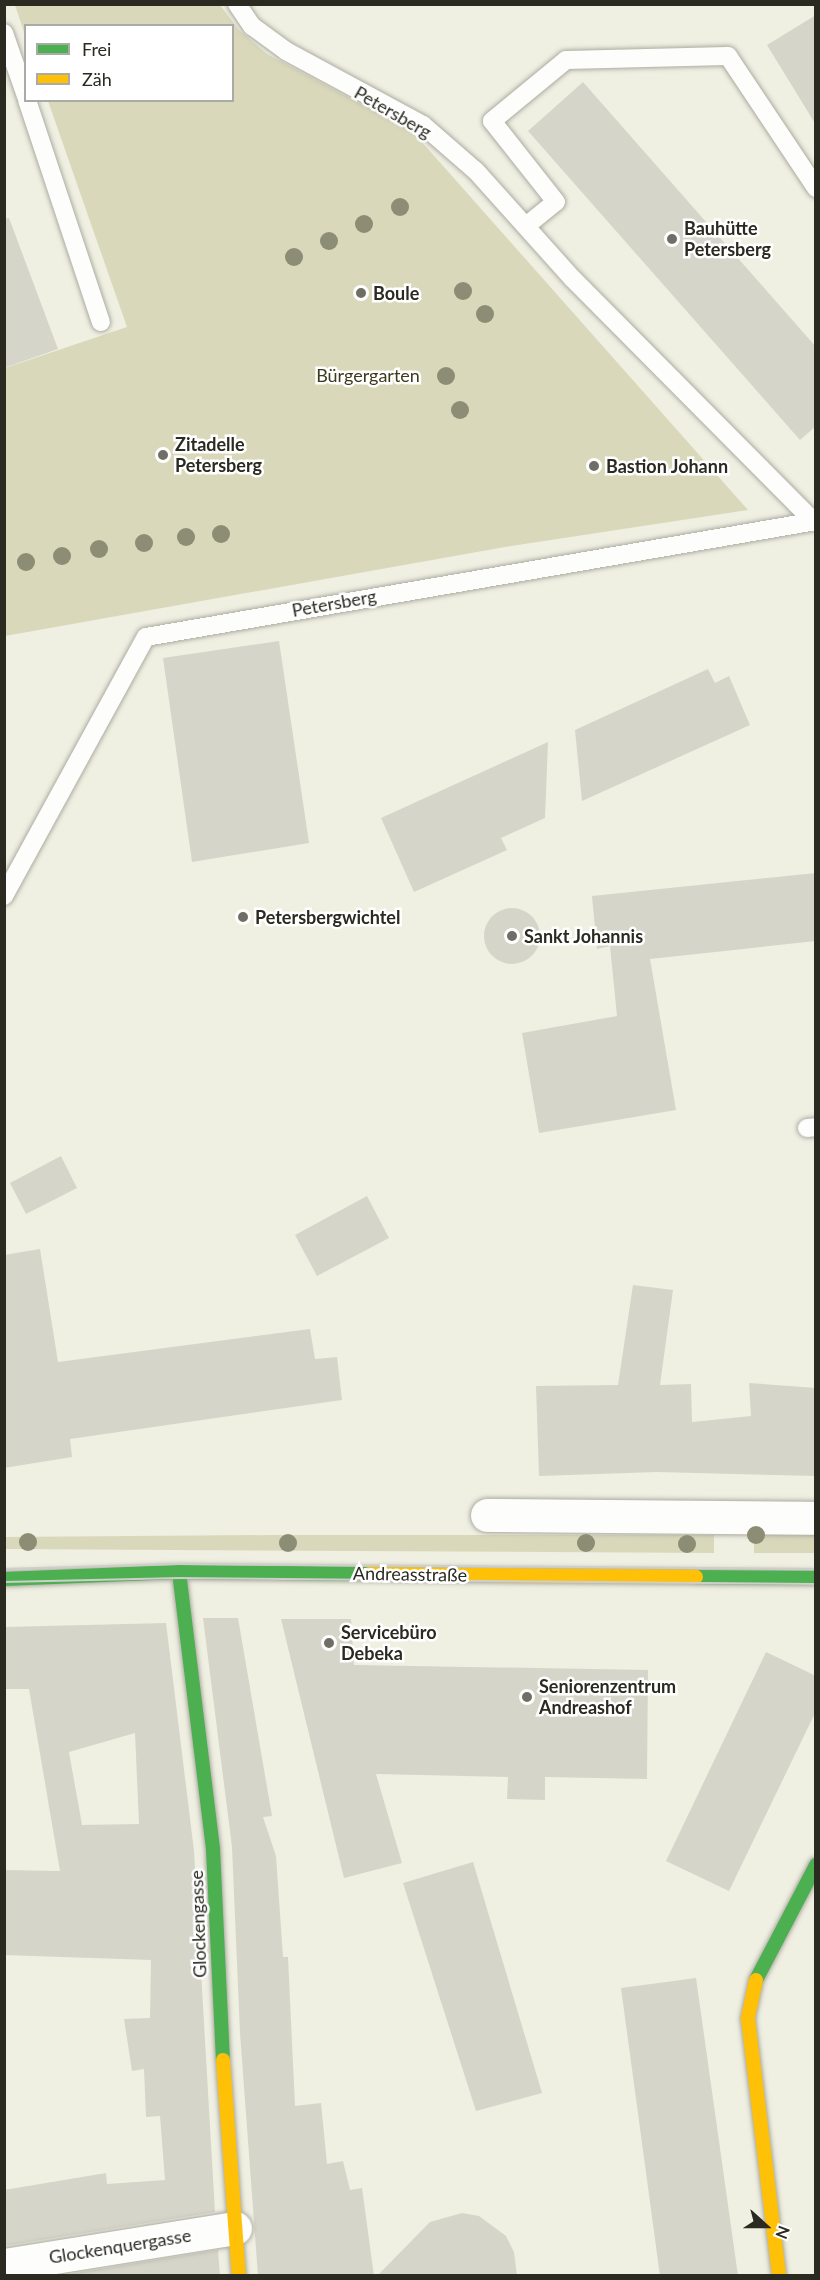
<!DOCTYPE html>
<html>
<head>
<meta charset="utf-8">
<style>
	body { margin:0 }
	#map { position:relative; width:820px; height:2280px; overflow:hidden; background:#efefe2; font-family:Lato,sans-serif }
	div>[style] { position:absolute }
	.green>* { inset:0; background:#dad8bb }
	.building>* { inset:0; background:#d5d5ca }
	.round { border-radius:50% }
	.roads { filter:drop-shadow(0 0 2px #acaca2) drop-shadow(0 0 2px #acaca2) }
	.lane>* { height:18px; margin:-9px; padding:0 9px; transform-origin:9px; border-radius:9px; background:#fdfdfb }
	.street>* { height:33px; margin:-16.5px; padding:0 16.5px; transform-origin:16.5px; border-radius:16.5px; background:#fdfdfb }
	.fast>* { height:14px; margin:-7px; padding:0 7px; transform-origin:7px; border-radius:7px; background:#4caf50 }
	.slow>* { height:14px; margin:-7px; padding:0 7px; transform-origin:7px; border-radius:7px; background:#ffc107 }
	.tram>* { height:1.5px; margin:-0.75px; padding:0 0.75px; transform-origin:0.75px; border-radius:0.75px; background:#cececa }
	.trees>* { width:18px; height:18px; margin:-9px; border-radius:50%; background:#8d8c74 }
	.dots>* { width:16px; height:16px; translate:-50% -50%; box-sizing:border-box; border:3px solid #fff; border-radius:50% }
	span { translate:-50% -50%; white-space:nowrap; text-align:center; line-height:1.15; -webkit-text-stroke:5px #fff; paint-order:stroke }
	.street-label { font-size:18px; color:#2a2a21 }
	.poi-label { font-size:18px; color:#2a2a21; font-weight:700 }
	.left { translate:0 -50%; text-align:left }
	.park-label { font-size:18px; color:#3c3b1a }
	.frame { position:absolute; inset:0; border:6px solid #2a2a21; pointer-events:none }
	.legend { position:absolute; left:24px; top:24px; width:210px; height:78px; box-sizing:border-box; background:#fff; border:2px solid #aaaaa6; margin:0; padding:8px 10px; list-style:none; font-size:18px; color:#2a2a21 }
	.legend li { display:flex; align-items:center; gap:12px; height:30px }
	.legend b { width:30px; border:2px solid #aaaaa6 }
	.north { position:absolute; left:736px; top:2196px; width:60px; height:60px; -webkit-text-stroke:4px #fff; paint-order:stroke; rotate:111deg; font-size:16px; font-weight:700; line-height:24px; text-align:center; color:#2a2a21 }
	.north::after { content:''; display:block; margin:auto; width:21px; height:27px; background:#2a2a21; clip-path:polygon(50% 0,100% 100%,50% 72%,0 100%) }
</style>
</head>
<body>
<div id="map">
	<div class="green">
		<div style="clip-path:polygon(15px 5px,220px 5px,239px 30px,267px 54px,413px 132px,748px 510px,505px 547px,5px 636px,5px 368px,127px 327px,48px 101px,232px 100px,232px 26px,26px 26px,25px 35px)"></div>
		<div style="clip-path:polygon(754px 1534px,815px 1534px,815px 1553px,754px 1553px)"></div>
		<div style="clip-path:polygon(271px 1535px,714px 1535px,714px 1553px,5px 1549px,5px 1537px)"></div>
	</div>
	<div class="building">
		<div style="clip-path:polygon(816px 15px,816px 125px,767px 45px)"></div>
		<div style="clip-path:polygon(583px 82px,816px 347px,816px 426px,800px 440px,528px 131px)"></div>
		<div style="clip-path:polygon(9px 218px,58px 349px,4px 368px,4px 219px)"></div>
		<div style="clip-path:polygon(279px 641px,309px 843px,192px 862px,163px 658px)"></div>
		<div style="clip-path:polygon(708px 669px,715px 683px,729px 676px,750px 725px,582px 801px,575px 730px)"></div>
		<div style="clip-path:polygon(548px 742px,545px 818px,501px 838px,507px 850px,414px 892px,381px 818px)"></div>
		<div style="clip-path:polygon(816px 873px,816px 941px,650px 959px,676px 1110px,539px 1133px,522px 1033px,617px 1016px,610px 946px,597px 949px,592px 896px)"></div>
		<div class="round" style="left:484px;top:908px;width:56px;height:56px"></div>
		<div style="clip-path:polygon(61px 1156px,77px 1188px,26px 1214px,10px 1183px)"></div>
		<div style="clip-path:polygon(367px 1196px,389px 1238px,317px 1276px,295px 1235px)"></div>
		<div style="clip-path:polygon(40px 1249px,58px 1362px,310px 1329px,315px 1359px,337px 1357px,342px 1400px,70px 1439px,72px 1457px,4px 1468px,4px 1255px)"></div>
		<div style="clip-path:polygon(633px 1285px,673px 1290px,660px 1385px,691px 1384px,692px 1422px,751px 1416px,749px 1383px,816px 1388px,816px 1476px,657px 1472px,539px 1476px,536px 1386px,618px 1385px)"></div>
		<div style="clip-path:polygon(203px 1618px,238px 1618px,272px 1816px,263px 1817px,276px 1856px,283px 1957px,288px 1957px,295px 2106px,321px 2103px,327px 2164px,343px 2161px,350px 2190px,362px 2188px,374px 2276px,258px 2276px,240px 2033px,232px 1847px)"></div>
		<div style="clip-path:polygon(281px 1619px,351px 1619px,354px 1665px,648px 1670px,647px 1779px,545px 1777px,545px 1800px,507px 1799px,508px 1777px,376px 1774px,402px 1863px,344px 1878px)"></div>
		<div style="clip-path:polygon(evenodd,166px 1623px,194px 1851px,215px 2212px,4px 2246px,4px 2190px,106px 2173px,107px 2184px,165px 2180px,160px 2116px,146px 2117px,144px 2069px,132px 2071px,124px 2019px,150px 2018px,151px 1960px,4px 1955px,4px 1870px,60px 1871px,29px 1689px,4px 1689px,4px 1627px,166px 1623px,135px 1733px,139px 1824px,82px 1825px,69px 1752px,135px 1733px)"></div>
		<div style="clip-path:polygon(766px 1652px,816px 1676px,816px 1711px,729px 1891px,666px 1861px)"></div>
		<div style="clip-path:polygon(473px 1862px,542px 2093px,476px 2111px,403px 1883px)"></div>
		<div style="clip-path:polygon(696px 1978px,738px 2276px,660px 2276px,621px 1988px)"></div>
		<div style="clip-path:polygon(462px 2213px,479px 2216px,506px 2236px,514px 2252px,517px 2276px,377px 2276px,430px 2222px)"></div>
		<div style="clip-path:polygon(218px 2250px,220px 2276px,57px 2276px)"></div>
	</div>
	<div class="roads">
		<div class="lane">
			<div style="left:237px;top:4px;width:27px;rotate:56deg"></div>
			<div style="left:252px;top:26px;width:42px;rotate:36.3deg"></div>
			<div style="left:286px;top:51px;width:156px;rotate:28.4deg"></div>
			<div style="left:423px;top:125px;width:70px;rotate:41deg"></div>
			<div style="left:476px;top:171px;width:145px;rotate:48.1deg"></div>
			<div style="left:573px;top:279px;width:341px;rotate:45.2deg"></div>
			<div style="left:4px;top:33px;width:67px;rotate:70.8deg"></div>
			<div style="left:27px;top:100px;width:234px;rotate:71.6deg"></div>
			<div style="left:526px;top:226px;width:38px;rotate:-39deg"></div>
			<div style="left:556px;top:202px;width:103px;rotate:-128.3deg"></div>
			<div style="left:492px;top:121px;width:96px;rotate:-39.5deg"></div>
			<div style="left:566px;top:60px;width:162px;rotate:-1.4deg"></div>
			<div style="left:728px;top:56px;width:159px;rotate:56.3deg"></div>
			<div style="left:4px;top:896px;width:295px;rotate:-61.3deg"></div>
			<div style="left:146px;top:637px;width:680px;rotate:-9.82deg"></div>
			<div style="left:807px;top:1128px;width:9px;rotate:-6deg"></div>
		</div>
		<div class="street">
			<div style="left:487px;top:1515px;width:329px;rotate:0.5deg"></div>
			<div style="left:4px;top:2265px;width:234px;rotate:-9.1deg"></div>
		</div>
		<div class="fast">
			<div style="left:179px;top:1572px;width:279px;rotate:83deg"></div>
			<div style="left:213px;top:1849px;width:211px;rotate:87.3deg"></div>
			<div style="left:696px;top:1577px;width:120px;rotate:0.5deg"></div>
			<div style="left:4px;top:1579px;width:175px;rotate:-2.3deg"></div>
			<div style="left:179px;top:1572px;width:190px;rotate:0.6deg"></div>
			<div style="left:756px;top:1980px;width:130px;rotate:-62.4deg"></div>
		</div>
		<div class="slow">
			<div style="left:369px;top:1574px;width:327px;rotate:0.5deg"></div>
			<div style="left:756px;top:1980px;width:40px;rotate:102deg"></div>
			<div style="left:748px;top:2019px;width:259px;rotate:83.1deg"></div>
			<div style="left:223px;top:2060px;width:217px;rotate:85.8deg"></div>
		</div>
	</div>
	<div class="tram">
		<div style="left:4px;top:1569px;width:175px;rotate:-1.6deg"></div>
		<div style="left:179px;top:1564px;width:637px;rotate:0.45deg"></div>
		<div style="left:4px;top:1582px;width:176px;rotate:-1.3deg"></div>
		<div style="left:180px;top:1578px;width:636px;rotate:0.54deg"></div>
	</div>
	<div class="trees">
		<div style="left:400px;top:207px"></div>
		<div style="left:364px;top:224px"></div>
		<div style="left:329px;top:241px"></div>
		<div style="left:294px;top:257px"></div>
		<div style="left:463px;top:291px"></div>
		<div style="left:485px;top:314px"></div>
		<div style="left:446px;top:376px"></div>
		<div style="left:460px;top:410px"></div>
		<div style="left:221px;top:534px"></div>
		<div style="left:186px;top:537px"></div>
		<div style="left:144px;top:543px"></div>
		<div style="left:99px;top:549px"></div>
		<div style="left:62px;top:556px"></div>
		<div style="left:26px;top:562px"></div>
		<div style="left:756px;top:1535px"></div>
		<div style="left:28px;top:1542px"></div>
		<div style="left:288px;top:1543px"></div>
		<div style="left:586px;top:1543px"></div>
		<div style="left:687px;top:1544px"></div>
	</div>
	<div class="dots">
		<div style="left:672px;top:239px;background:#6f6f65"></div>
		<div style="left:361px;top:293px;background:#6f6f65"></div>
		<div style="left:163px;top:455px;background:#6f6f65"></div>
		<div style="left:594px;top:466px;background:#6f6f65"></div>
		<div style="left:243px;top:917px;background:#6f6f65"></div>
		<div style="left:512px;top:936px;background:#6f6f65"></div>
		<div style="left:329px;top:1643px;background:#6f6f65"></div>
		<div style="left:527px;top:1697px;background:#6f6f65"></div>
	</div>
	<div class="street-label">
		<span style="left:393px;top:112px;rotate:30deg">Petersberg</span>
		<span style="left:334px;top:603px;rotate:-10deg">Petersberg</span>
		<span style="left:410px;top:1574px;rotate:1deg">Andreasstraße</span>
		<span style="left:198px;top:1924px;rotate:-92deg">Glockengasse</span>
		<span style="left:120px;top:2246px;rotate:-9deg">Glockenquergasse</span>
	</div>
	<div class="poi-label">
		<span class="left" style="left:684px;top:239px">Bauhütte<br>Petersberg</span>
		<span class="left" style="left:373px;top:293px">Boule</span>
		<span class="left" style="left:175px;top:455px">Zitadelle<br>Petersberg</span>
		<span class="left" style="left:606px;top:466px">Bastion Johann</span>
		<span class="left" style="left:255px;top:917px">Petersbergwichtel</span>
		<span class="left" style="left:524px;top:936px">Sankt Johannis</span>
		<span class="left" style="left:341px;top:1643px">Servicebüro<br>Debeka</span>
		<span class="left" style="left:539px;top:1697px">Seniorenzentrum<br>Andreashof</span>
	</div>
	<div class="park-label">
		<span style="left:368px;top:375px">Bürgergarten</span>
	</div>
	<div class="frame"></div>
	<ul class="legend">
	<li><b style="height:8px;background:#4caf50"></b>Frei</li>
	<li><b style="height:8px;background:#ffc107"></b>Zäh</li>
	</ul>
	<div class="north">N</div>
</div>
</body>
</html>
